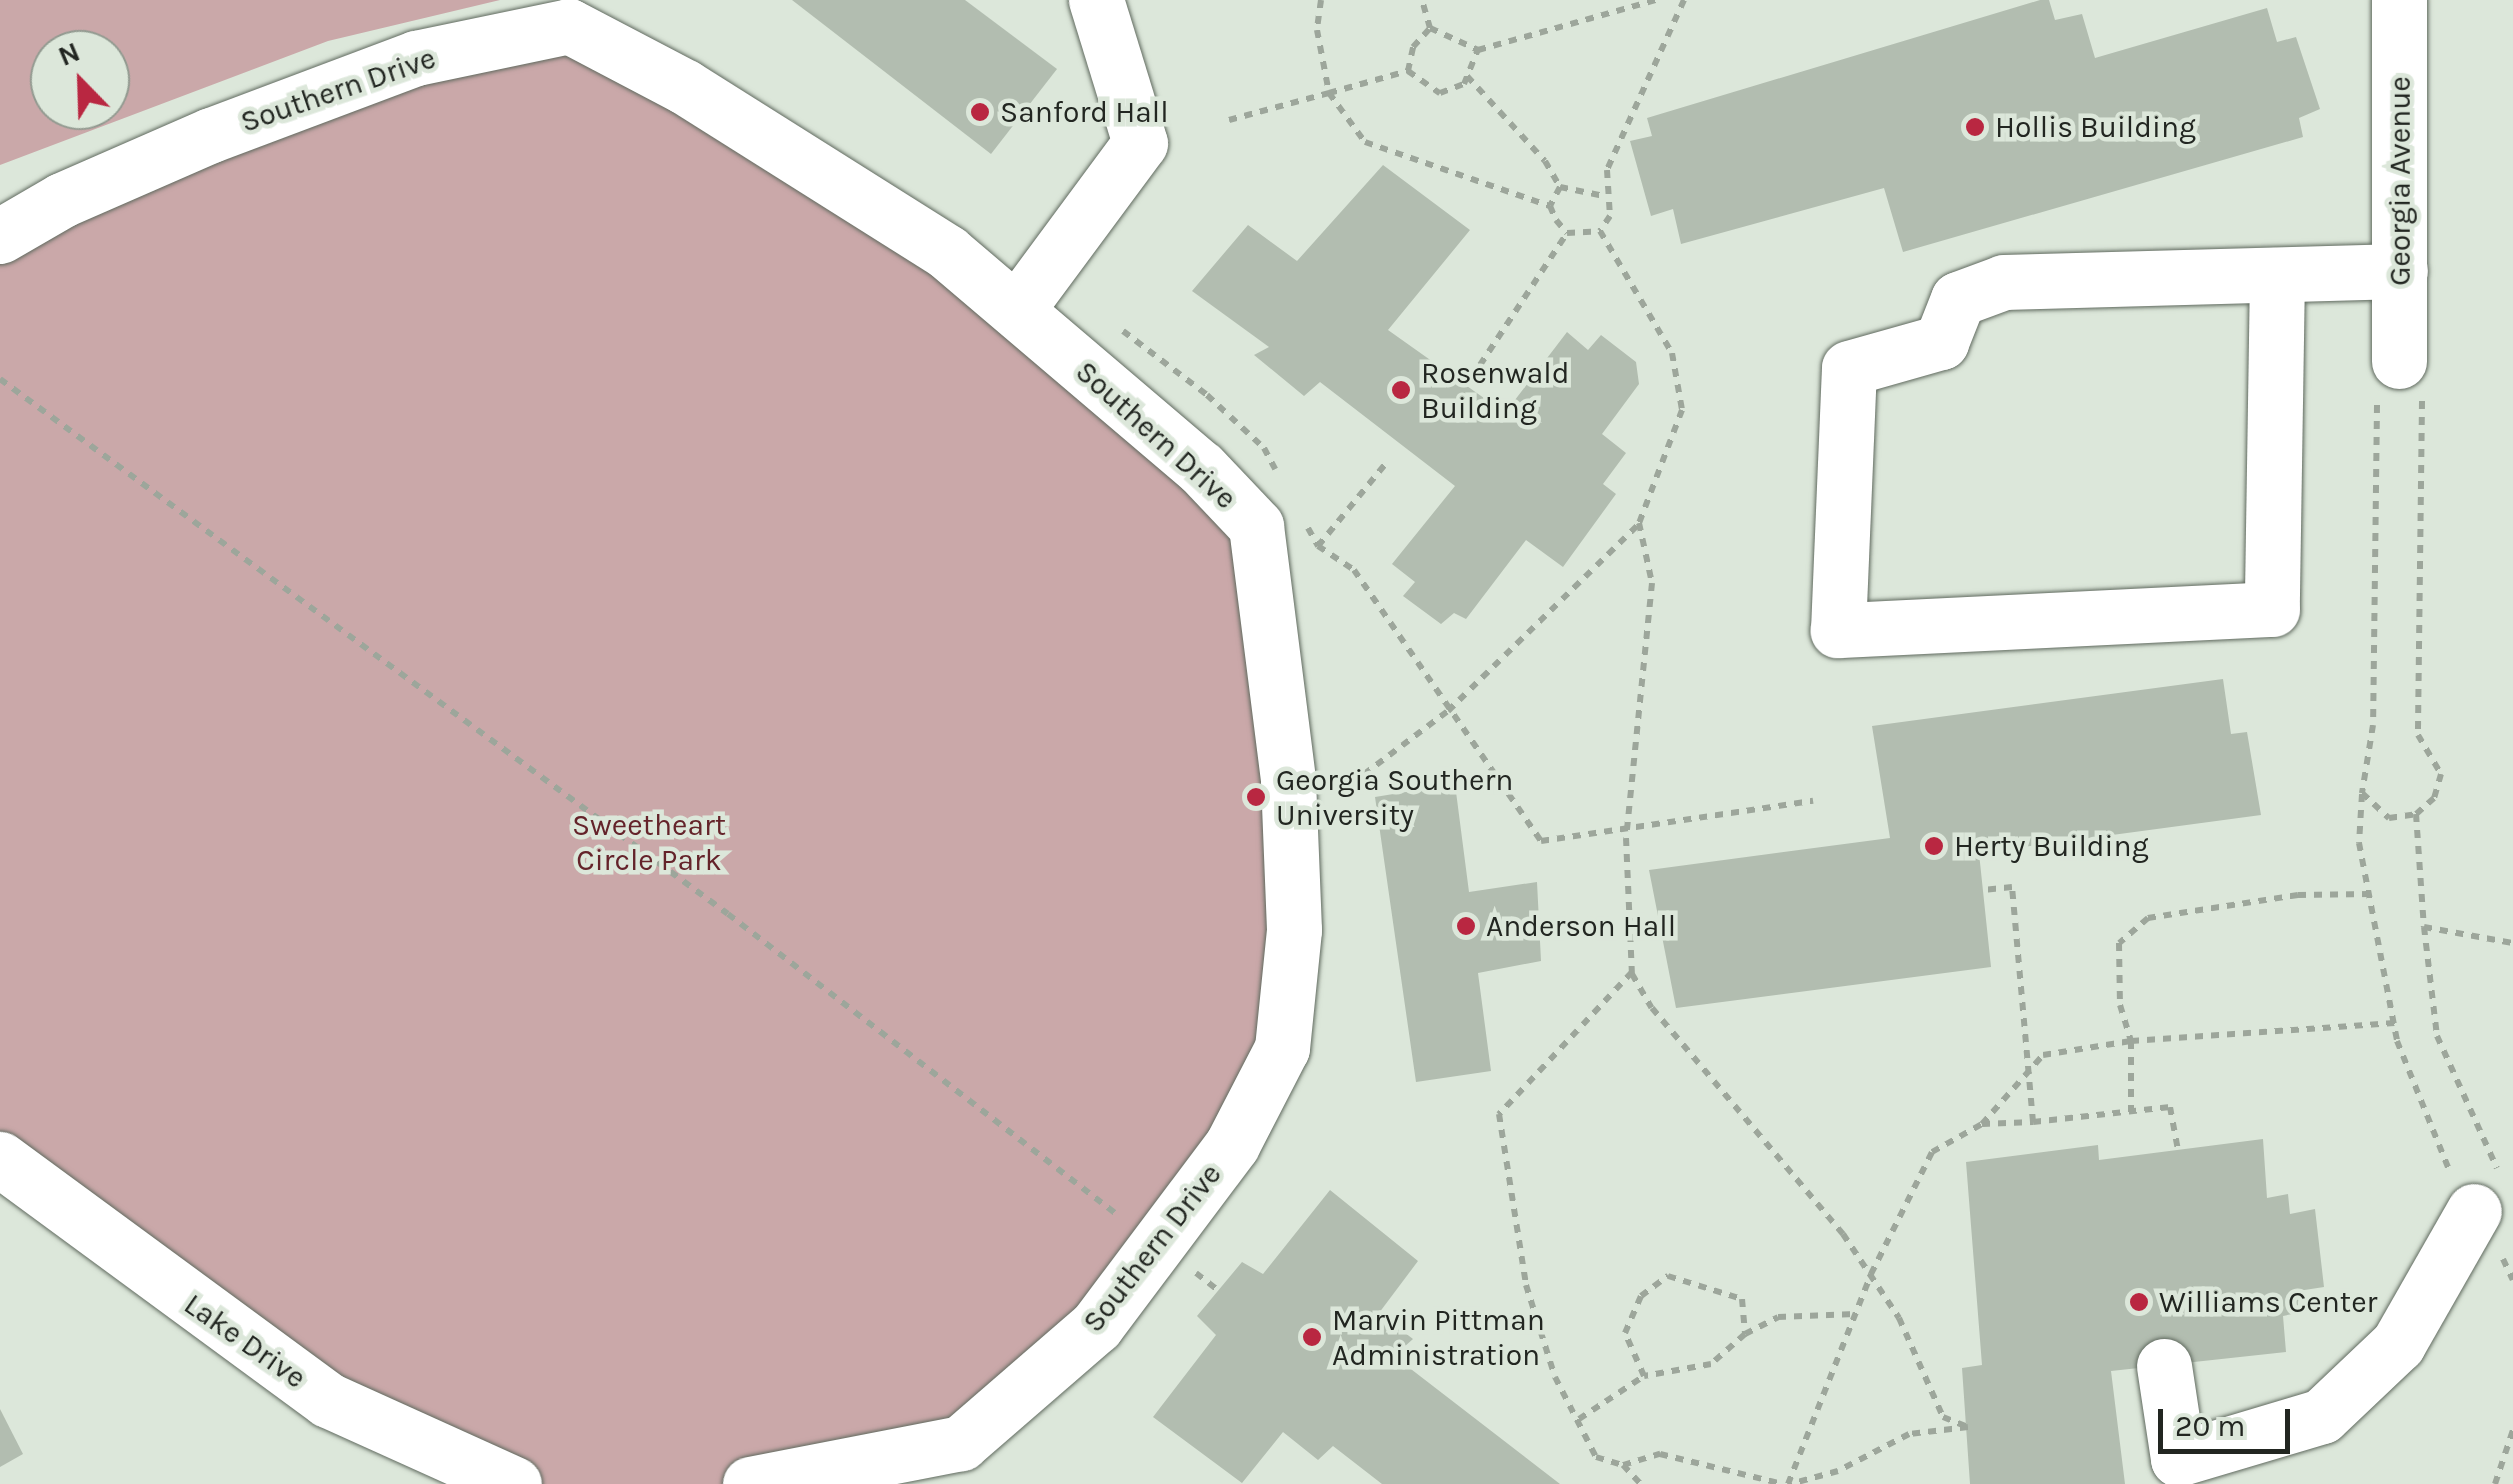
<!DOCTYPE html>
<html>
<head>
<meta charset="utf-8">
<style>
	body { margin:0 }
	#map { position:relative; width:2513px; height:1484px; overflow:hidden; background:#dce7da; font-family:Karla,sans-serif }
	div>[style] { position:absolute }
	.green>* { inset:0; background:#caa8a9 }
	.building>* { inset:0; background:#b2bdb0 }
	.path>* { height:6px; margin-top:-3px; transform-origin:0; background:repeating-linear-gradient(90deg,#9da69b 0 8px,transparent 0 16px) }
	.roads { filter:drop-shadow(0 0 2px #606a5f) drop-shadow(0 0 2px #606a5f) }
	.minor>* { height:55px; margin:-27.5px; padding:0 27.5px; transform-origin:27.5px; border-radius:27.5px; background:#fff }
	.dots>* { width:28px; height:28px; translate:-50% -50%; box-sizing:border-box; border:5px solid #dce7da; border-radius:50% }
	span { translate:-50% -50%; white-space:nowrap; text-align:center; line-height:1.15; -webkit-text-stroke:9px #dce7da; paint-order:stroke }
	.street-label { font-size:30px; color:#222621 }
	.poi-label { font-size:30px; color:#222621 }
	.left { translate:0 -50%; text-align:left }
	.park-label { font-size:30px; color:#64232a }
	.north { position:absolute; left:30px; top:30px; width:100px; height:100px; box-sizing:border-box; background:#dce7da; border:2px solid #929a90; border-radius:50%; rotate:337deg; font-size:28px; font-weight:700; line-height:40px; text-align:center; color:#222621 }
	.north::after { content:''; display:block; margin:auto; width:35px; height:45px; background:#b92741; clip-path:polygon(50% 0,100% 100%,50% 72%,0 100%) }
	.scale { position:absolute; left:2158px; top:1409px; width:132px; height:45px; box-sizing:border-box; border:5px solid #222621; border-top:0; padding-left:12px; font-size:30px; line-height:35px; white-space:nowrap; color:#222621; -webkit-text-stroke:8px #dce7da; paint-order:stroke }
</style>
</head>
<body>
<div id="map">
	<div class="green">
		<div style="clip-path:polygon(evenodd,0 0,500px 0,328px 41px,0 165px,0 0,110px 50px,110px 110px,50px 110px,50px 50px,110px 50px)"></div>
		<div style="clip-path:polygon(569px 26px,805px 160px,1256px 526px,1294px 930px,1232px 1145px,961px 1443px,750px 1484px,514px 1484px,328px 1400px,0 1159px,0 236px)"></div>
	</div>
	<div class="building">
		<div style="clip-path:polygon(792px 0,965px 0,1057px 69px,991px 154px)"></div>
		<div style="clip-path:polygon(2040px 0,2049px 0,2055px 20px,2082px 14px,2095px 58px,2267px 8px,2277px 42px,2296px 37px,2320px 109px,2299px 118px,2303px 137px,1903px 252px,1884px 188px,1681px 244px,1673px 209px,1651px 216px,1630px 141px,1652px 136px,1647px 118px)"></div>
		<div style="clip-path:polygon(1383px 165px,1470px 230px,1388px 330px,1505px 413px,1567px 332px,1588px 350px,1601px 335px,1636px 362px,1639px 384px,1602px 434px,1626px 453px,1603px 484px,1616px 494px,1563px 567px,1526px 540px,1466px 619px,1454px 613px,1441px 624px,1403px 596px,1415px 582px,1392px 564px,1455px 486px,1320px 382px,1304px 396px,1254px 355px,1269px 347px,1192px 291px,1248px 225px,1297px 261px)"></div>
		<div style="clip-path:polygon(2223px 679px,2231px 734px,2247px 732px,2261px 815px,1979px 853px,1991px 967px,1676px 1008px,1649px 870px,1890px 838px,1872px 726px)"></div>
		<div style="clip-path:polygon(1455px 784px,1469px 892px,1537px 882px,1541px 961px,1478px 973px,1491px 1071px,1416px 1082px,1375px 797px)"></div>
		<div style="clip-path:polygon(2263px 1139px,2267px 1198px,2288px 1194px,2290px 1214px,2315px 1209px,2324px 1287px,2298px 1291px,2302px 1312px,2283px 1316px,2286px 1352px,2111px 1371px,2125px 1484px,1970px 1484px,1962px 1368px,1982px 1365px,1966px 1162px,2098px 1145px,2099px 1160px)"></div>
		<div style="clip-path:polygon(1330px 1190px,1418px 1261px,1379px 1313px,1413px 1339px,1394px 1356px,1560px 1484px,1382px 1484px,1333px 1446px,1318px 1460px,1283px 1432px,1242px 1483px,1153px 1417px,1216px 1335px,1197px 1316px,1242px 1262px,1263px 1274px)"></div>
		<div style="clip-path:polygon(0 1409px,23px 1454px,0 1467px)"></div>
	</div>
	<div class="path">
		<div style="left:1321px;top:0;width:30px;rotate:98deg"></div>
		<div style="left:1317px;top:30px;width:64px;rotate:79.2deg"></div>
		<div style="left:1329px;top:93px;width:82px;rotate:-15.6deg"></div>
		<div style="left:1408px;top:71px;width:39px;rotate:35deg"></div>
		<div style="left:1440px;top:93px;width:26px;rotate:-21deg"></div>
		<div style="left:1464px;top:84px;width:37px;rotate:-68deg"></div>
		<div style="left:1478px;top:50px;width:185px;rotate:-15.7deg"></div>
		<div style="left:1684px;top:0;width:187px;rotate:114.4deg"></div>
		<div style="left:1607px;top:170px;width:46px;rotate:86.3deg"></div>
		<div style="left:1610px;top:216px;width:18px;rotate:124deg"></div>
		<div style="left:1600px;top:231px;width:142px;rotate:59.5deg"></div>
		<div style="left:1672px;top:353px;width:58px;rotate:80deg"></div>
		<div style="left:1682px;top:410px;width:121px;rotate:110.8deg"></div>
		<div style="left:1639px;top:523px;width:61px;rotate:77.8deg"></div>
		<div style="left:1652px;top:583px;width:256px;rotate:95.8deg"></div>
		<div style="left:1626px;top:838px;width:136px;rotate:87.5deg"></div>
		<div style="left:1632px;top:974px;width:39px;rotate:60deg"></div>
		<div style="left:1652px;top:1008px;width:296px;rotate:49.8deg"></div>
		<div style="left:1843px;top:1234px;width:101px;rotate:56.3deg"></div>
		<div style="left:1899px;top:1318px;width:108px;rotate:66deg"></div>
		<div style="left:1943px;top:1417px;width:27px;rotate:22deg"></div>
		<div style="left:1968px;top:1427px;width:59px;rotate:173.2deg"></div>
		<div style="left:1909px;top:1434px;width:80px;rotate:152.5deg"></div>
		<div style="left:1838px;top:1471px;width:50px;rotate:164.8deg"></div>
		<div style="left:1430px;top:28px;width:53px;rotate:24.6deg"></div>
		<div style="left:1408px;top:71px;width:25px;rotate:-78deg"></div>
		<div style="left:1413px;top:47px;width:25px;rotate:-48deg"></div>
		<div style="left:1430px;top:28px;width:29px;rotate:-106deg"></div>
		<div style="left:1467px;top:76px;width:115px;rotate:47.5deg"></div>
		<div style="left:1545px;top:161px;width:30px;rotate:60deg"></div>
		<div style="left:1560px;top:187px;width:21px;rotate:118deg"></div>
		<div style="left:1550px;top:206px;width:15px;rotate:67deg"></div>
		<div style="left:1556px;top:220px;width:17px;rotate:50deg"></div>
		<div style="left:1567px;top:233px;width:33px;rotate:-3deg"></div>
		<div style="left:1229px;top:120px;width:104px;rotate:-15.1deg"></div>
		<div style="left:1329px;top:93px;width:61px;rotate:53.7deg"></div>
		<div style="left:1365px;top:142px;width:196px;rotate:19.1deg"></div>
		<div style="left:1560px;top:187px;width:45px;rotate:11.6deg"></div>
		<div style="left:1123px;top:331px;width:106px;rotate:37.3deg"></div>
		<div style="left:1207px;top:395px;width:78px;rotate:42.9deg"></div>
		<div style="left:1264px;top:448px;width:24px;rotate:62deg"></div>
		<div style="left:1480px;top:365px;width:158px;rotate:-56.6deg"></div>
		<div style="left:0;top:379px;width:903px;rotate:36.31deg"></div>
		<div style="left:728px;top:914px;width:493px;rotate:37.7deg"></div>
		<div style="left:2422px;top:401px;width:334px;rotate:90.7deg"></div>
		<div style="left:2418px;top:735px;width:45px;rotate:59.5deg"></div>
		<div style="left:2441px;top:774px;width:25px;rotate:106deg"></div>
		<div style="left:2434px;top:798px;width:24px;rotate:138deg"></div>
		<div style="left:2416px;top:814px;width:113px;rotate:86deg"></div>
		<div style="left:2424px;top:927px;width:110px;rotate:83.2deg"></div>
		<div style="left:2437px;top:1036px;width:145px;rotate:65.6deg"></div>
		<div style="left:2377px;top:405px;width:320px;rotate:90.7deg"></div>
		<div style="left:2373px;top:725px;width:69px;rotate:99.2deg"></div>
		<div style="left:2362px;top:793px;width:37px;rotate:43deg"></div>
		<div style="left:2389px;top:818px;width:27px;rotate:-8deg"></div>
		<div style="left:1308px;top:528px;width:21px;rotate:61deg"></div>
		<div style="left:1318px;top:546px;width:109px;rotate:-50.6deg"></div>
		<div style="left:1318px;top:546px;width:43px;rotate:33.7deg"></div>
		<div style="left:1354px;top:570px;width:329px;rotate:55.4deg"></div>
		<div style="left:1541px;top:841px;width:275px;rotate:-8.4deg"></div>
		<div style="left:1351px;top:784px;width:121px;rotate:-37deg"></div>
		<div style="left:1448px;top:711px;width:267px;rotate:-44.4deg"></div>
		<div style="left:2362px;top:794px;width:49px;rotate:93.5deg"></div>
		<div style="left:2359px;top:843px;width:202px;rotate:79.1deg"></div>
		<div style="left:2397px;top:1041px;width:141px;rotate:68deg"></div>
		<div style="left:2370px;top:894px;width:72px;rotate:179.2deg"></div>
		<div style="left:2298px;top:895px;width:152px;rotate:171.3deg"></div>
		<div style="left:2148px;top:918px;width:38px;rotate:139deg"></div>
		<div style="left:2119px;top:943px;width:62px;rotate:89.1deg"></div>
		<div style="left:2120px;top:1005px;width:38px;rotate:73deg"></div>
		<div style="left:2131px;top:1041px;width:264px;rotate:-3.9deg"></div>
		<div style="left:2424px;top:927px;width:90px;rotate:10.2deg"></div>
		<div style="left:1632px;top:972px;width:195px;rotate:133.1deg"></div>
		<div style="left:1499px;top:1114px;width:173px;rotate:81deg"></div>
		<div style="left:1526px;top:1285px;width:96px;rotate:72.5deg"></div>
		<div style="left:1555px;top:1377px;width:90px;rotate:62.9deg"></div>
		<div style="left:1596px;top:1457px;width:28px;rotate:17deg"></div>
		<div style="left:1623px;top:1465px;width:39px;rotate:-17deg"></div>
		<div style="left:1660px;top:1454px;width:127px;rotate:13.7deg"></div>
		<div style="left:2033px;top:1122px;width:138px;rotate:-6.2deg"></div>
		<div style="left:2170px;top:1107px;width:44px;rotate:79.5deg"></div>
		<div style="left:1982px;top:1124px;width:51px;rotate:-2.2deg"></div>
		<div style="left:2033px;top:1122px;width:236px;rotate:-95.1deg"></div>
		<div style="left:2012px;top:887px;width:29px;rotate:174deg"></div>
		<div style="left:2503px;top:1259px;width:23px;rotate:65deg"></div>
		<div style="left:1196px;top:1273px;width:29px;rotate:38deg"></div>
		<div style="left:1745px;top:1334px;width:37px;rotate:-27deg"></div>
		<div style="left:1778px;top:1317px;width:77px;rotate:-2.2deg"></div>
		<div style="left:1579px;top:1419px;width:78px;rotate:-33.5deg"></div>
		<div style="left:1644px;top:1376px;width:47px;rotate:-113.8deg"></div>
		<div style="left:1625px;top:1333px;width:40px;rotate:-66.6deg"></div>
		<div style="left:1641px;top:1296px;width:34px;rotate:-37deg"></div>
		<div style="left:1668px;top:1276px;width:77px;rotate:17.3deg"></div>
		<div style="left:1742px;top:1299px;width:35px;rotate:85deg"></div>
		<div style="left:1745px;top:1334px;width:45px;rotate:138.6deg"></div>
		<div style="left:1711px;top:1364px;width:68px;rotate:169.8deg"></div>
		<div style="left:1623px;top:1465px;width:26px;rotate:47deg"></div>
		<div style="left:1788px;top:1484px;width:226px;rotate:-68.4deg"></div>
		<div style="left:1871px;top:1274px;width:136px;rotate:-63.4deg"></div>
		<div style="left:1932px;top:1152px;width:57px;rotate:-29.2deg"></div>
		<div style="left:1982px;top:1124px;width:92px;rotate:-48.5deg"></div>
		<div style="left:2043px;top:1055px;width:89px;rotate:-9deg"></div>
		<div style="left:2131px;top:1041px;width:70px;rotate:90deg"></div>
		<div style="left:2495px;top:1484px;width:57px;rotate:-71.6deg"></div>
	</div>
	<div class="roads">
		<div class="minor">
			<div style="left:0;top:236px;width:72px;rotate:-30.1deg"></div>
			<div style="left:62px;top:200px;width:163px;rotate:-23.6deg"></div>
			<div style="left:211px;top:135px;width:219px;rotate:-20.6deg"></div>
			<div style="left:416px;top:58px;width:156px;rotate:-11.8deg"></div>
			<div style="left:569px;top:26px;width:131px;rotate:27.7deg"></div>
			<div style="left:685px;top:87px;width:310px;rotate:32.2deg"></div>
			<div style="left:947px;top:252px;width:333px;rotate:40.4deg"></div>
			<div style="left:1201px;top:468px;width:80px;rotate:46.5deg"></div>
			<div style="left:1256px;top:526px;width:256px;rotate:82.8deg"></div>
			<div style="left:1288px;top:780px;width:150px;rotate:87.7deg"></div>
			<div style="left:1294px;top:930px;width:119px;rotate:95.8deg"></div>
			<div style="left:1282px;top:1048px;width:109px;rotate:117.3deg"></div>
			<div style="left:1232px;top:1145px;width:226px;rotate:126.9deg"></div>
			<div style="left:1096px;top:1326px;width:179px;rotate:139.1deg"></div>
			<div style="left:961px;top:1443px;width:215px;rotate:169deg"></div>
			<div style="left:2277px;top:275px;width:334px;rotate:90.9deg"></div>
			<div style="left:2272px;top:609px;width:435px;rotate:177.2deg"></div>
			<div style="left:1838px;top:630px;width:262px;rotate:-87.6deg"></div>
			<div style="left:1849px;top:368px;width:96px;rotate:-15.8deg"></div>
			<div style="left:1941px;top:342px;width:46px;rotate:-68.4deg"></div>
			<div style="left:1958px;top:299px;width:49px;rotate:-20.3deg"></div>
			<div style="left:2004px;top:282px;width:396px;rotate:-1.6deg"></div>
			<div style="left:1018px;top:308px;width:205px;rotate:-53.5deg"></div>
			<div style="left:1140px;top:143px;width:150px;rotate:-107.1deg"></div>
			<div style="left:2399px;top:361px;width:361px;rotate:-90deg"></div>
			<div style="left:0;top:1159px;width:407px;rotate:36.3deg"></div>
			<div style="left:328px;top:1400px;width:204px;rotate:24.3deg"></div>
			<div style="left:2164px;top:1366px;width:94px;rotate:81.4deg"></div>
			<div style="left:2178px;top:1459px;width:150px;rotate:-16.6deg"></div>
			<div style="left:2322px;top:1416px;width:105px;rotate:-43.5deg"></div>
			<div style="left:2398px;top:1344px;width:153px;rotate:-60.3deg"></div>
		</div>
	</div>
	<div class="dots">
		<div style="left:980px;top:112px;background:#b92741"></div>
		<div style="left:1975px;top:127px;background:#b92741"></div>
		<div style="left:1401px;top:390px;background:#b92741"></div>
		<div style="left:1256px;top:797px;background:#b92741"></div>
		<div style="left:1934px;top:846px;background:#b92741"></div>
		<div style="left:1466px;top:926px;background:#b92741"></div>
		<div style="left:2139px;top:1302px;background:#b92741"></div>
		<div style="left:1312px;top:1337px;background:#b92741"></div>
	</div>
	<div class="street-label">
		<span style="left:338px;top:90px;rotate:-19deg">Southern Drive</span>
		<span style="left:2400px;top:181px;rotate:-90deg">Georgia Avenue</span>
		<span style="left:1156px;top:435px;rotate:42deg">Southern Drive</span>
		<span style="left:1152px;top:1248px;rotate:-52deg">Southern Drive</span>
		<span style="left:245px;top:1341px;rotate:35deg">Lake Drive</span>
	</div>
	<div class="poi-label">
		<span class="left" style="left:1000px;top:112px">Sanford Hall</span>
		<span class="left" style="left:1995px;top:127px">Hollis Building</span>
		<span class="left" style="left:1421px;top:390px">Rosenwald<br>Building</span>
		<span class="left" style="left:1276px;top:797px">Georgia Southern<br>University</span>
		<span class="left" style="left:1954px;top:846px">Herty Building</span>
		<span class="left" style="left:1486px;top:926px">Anderson Hall</span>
		<span class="left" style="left:2159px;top:1302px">Williams Center</span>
		<span class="left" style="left:1332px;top:1337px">Marvin Pittman<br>Administration</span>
	</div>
	<div class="park-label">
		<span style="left:649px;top:842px">Sweetheart<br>Circle Park</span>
	</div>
	<div class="north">N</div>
	<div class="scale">20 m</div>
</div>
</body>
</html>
